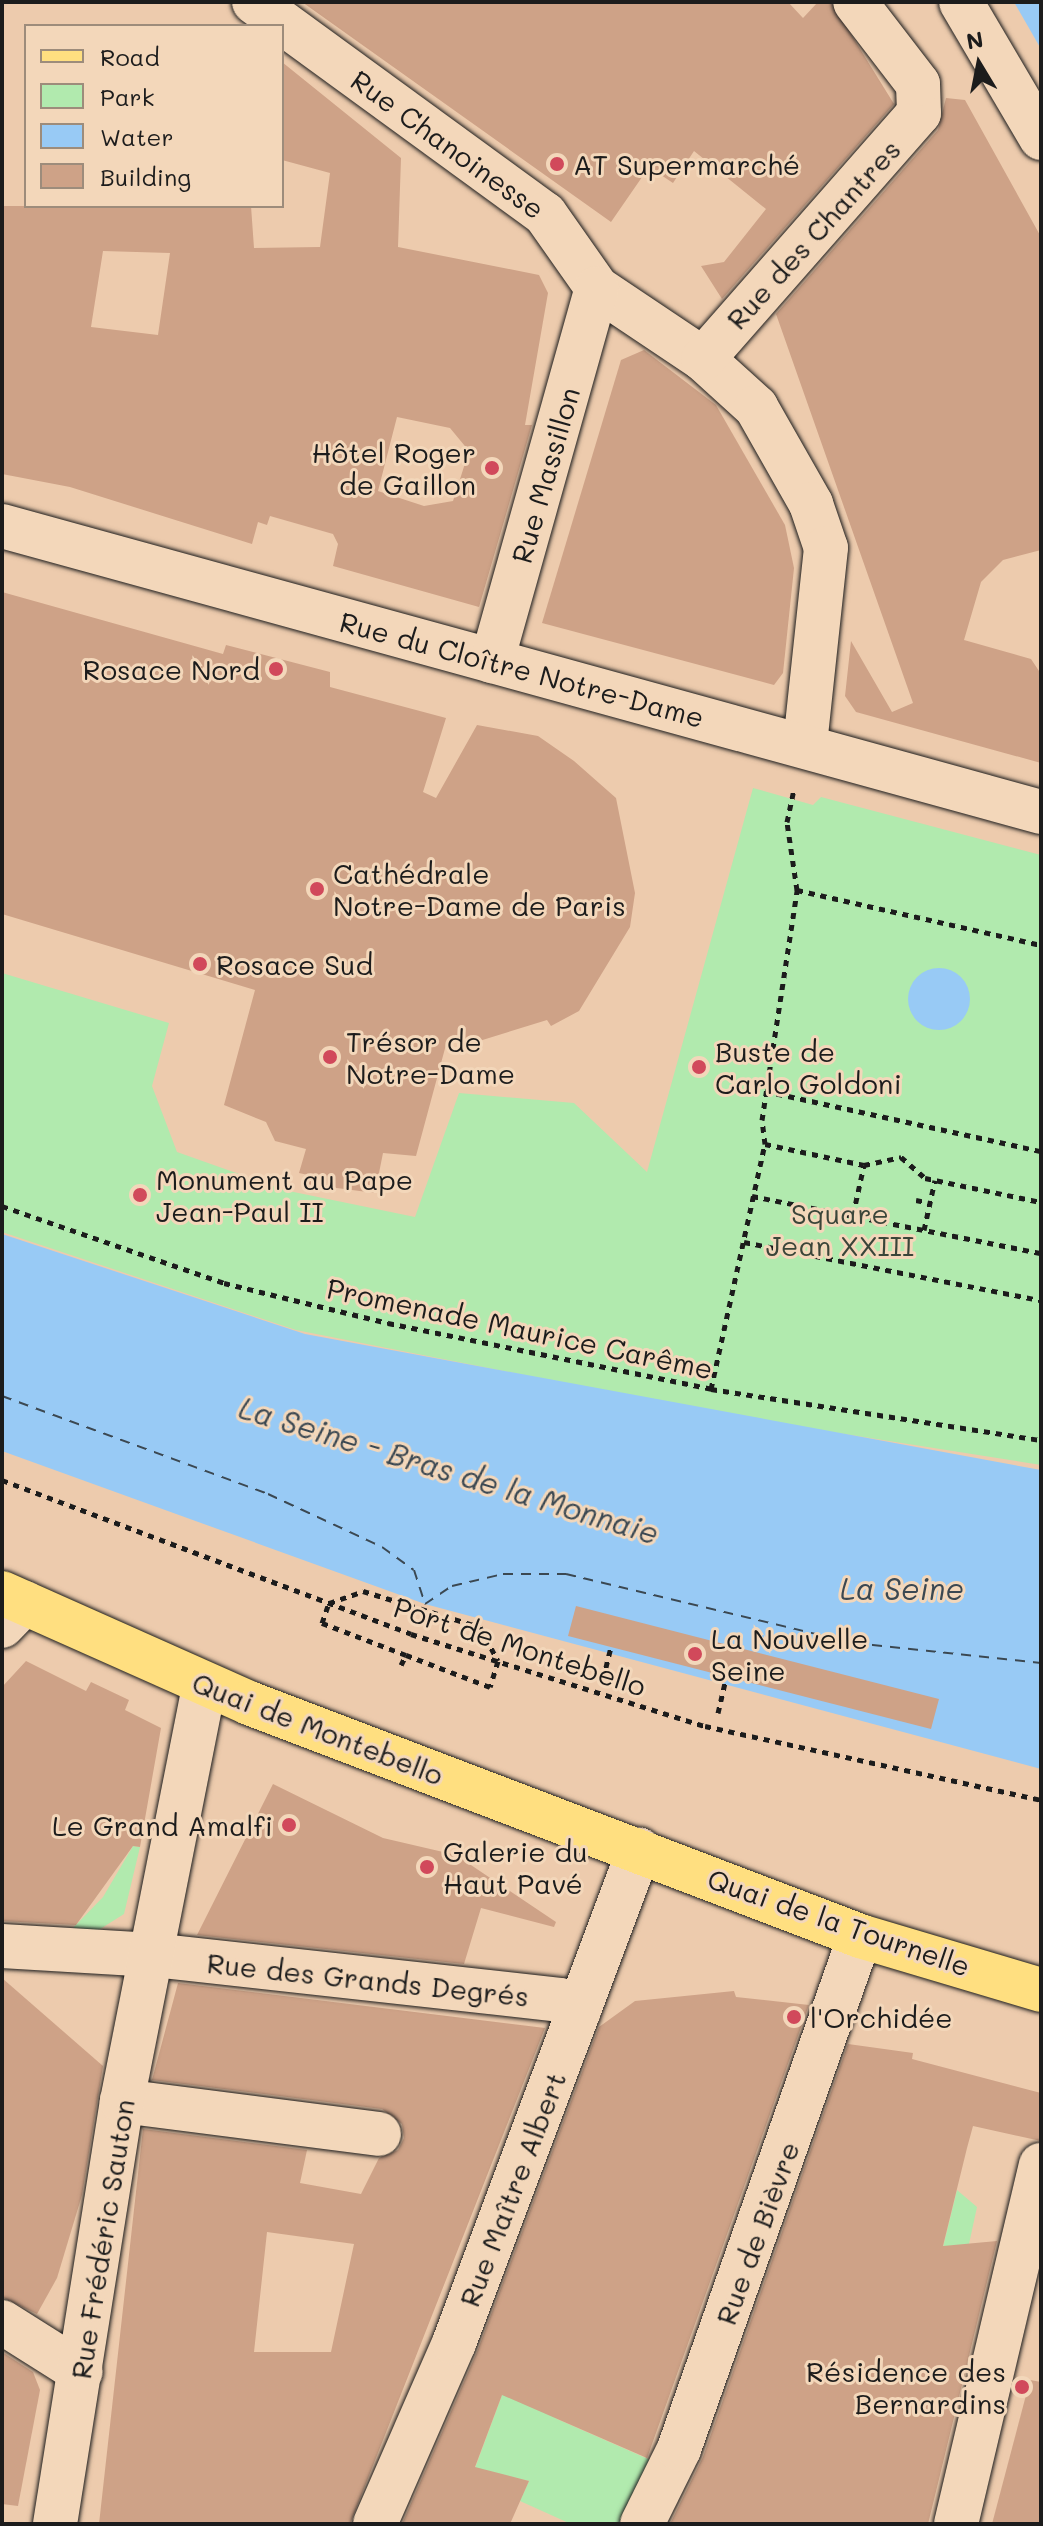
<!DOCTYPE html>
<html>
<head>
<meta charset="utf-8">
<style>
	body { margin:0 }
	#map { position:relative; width:1043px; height:2526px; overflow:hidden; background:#edcbad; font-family:Mali,sans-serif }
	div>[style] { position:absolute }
	.green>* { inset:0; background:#b1eaae }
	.water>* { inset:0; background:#98caf5 }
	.round { border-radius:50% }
	.ferry>* { height:2px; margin-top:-1px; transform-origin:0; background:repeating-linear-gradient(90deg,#3b4852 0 10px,transparent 0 18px) }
	.building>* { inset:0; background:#cea287 }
	.path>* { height:5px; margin-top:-2.5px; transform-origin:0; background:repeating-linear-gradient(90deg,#1c1c1c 0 6px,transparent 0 12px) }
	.roads { filter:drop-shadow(0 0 2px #1c1c1c) drop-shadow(0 0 2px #1c1c1c) }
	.minor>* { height:44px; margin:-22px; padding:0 22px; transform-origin:22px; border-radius:22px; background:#f3d7ba }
	.major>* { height:44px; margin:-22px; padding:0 22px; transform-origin:22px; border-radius:22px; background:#ffdf80 }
	.dots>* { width:22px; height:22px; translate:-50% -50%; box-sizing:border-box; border:4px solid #f3d7ba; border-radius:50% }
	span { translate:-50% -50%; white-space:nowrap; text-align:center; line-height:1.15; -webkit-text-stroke:6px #f3d7ba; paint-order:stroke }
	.street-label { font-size:28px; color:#1c1c1c }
	.poi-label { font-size:28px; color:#1c1c1c }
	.left { translate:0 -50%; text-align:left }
	.right { translate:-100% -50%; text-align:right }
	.park-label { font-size:28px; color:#3a4539 }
	.water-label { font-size:30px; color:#3b4852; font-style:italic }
	.frame { position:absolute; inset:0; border:4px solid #1c1c1c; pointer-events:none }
	.legend { position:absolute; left:24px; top:24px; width:260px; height:184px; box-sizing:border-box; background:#f3d7ba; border:2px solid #9d8c7b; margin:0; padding:10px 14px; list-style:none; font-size:24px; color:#1c1c1c }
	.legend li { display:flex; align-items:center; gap:16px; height:40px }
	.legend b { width:40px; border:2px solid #9d8c7b }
	.north { position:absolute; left:939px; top:24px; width:80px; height:80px; -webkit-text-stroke:6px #f3d7ba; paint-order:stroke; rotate:350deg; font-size:22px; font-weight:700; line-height:32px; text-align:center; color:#1c1c1c }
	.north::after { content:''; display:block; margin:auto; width:28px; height:36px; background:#1c1c1c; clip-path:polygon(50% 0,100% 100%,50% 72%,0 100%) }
</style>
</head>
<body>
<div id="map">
	<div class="green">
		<div style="clip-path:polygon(753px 788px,813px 805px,821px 797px,1041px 855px,1041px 1465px,743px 1418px,296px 1330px,2px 1232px,2px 973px,169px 1023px,152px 1086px,177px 1152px,284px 1190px,415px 1217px,459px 1093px,574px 1103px,647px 1172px)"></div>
		<div style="clip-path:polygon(133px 1846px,140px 1847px,124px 1914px,97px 1931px,73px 1928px,103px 1897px)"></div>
		<div style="clip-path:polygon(957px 2190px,977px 2207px,969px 2244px,943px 2247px)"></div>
		<div style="clip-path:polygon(508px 2379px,557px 2419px,655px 2462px,622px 2524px,571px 2524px,520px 2501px,529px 2481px,475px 2468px)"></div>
	</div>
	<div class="water">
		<div style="clip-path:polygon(1014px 2px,1041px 2px,1041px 49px)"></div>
		<div class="round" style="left:908px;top:968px;width:62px;height:62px"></div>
		<div style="clip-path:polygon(2px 1234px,305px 1334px,1041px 1470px,1041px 1769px,425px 1604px,2px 1451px)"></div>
	</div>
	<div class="ferry">
		<div style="left:2px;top:1396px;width:283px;rotate:20.2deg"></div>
		<div style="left:268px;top:1494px;width:126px;rotate:24.9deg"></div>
		<div style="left:382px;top:1547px;width:39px;rotate:36deg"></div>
		<div style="left:414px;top:1570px;width:36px;rotate:72deg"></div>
		<div style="left:425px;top:1604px;width:32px;rotate:-34deg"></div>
		<div style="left:452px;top:1586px;width:52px;rotate:-13.2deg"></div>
		<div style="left:503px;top:1574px;width:63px"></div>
		<div style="left:566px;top:1574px;width:296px;rotate:13.5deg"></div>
		<div style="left:854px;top:1643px;width:188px;rotate:6.1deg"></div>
	</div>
	<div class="building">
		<div style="clip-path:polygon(302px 2px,788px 2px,803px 18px,818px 2px,831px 2px,894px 104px,722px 299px,701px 266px,724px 262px,766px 209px,694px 151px,673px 183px,649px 167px,611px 222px)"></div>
		<div style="clip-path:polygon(evenodd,282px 62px,401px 158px,398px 247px,539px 275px,548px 293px,525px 425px,532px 425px,479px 607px,333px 566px,338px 544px,333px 534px,270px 516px,267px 525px,258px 522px,252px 544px,70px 487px,2px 474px,2px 206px,251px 206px,254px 248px,320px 247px,330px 173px,282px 160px,282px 62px,103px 251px,170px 253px,158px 335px,91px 327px,103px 251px,282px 62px,397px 417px,450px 428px,469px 451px,453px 501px,424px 506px,378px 491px,397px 417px)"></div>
		<div style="clip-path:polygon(946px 98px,965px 100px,1041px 237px,1041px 550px,1003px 560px,981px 582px,964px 640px,1031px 659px,1041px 674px,1041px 763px,856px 712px,845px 696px,851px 641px,892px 712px,913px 703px,776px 314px,938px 130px)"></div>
		<div style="clip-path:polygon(644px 350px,716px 405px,785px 525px,794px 568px,783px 673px,774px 685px,542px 623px,621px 360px)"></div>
		<div style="clip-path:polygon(2px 592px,223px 654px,226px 645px,330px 672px,330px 687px,446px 718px,423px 792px,436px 798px,477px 725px,538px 736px,574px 761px,616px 798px,635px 893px,630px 927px,579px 1011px,551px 1026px,547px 1020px,476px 1042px,447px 1041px,416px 1156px,383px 1153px,375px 1193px,306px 1184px,308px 1175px,299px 1173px,306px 1149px,275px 1141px,266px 1122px,224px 1105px,255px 990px,2px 914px)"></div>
		<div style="clip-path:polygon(576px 1606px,939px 1699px,931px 1729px,568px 1636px)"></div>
		<div style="clip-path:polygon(26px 1661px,86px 1691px,91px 1682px,129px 1700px,125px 1710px,161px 1728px,140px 1847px,133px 1846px,76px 1925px,2px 1921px,2px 1687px)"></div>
		<div style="clip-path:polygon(273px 1784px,383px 1838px,456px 1855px,556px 1922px,554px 1927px,481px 1908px,464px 1964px,197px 1935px)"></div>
		<div style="clip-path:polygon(2px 1978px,103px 2066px,82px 2195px,57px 2278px,37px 2314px,2px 2297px)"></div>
		<div style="clip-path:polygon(evenodd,178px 1983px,545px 2028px,350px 2524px,99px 2524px,143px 2129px,307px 2150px,300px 2183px,361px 2194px,379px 2158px,398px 2150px,404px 2138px,402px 2124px,382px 2109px,152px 2080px,178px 1983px,267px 2232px,354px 2244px,331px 2352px,254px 2352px,267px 2232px)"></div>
		<div style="clip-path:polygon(734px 1991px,736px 1997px,809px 2005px,647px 2458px,502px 2395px,475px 2467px,529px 2481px,510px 2524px,402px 2524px,477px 2352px,599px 2027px,635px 2001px)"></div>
		<div style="clip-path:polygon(848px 2044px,913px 2053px,912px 2059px,1041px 2093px,1041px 2141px,973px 2126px,967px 2148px,943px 2246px,997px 2241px,928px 2524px,670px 2524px,703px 2457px)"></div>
		<div style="clip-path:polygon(2px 2352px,33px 2372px,40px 2390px,18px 2506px,2px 2504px)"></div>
		<div style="clip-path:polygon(1030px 2380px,1041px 2382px,1041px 2524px,992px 2524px)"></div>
	</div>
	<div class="path">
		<div style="left:797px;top:890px;width:250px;rotate:12.7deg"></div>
		<div style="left:765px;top:1091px;width:282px;rotate:12.3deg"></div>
		<div style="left:765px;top:1144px;width:101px;rotate:12deg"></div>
		<div style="left:864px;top:1165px;width:38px;rotate:-12deg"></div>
		<div style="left:901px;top:1157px;width:32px;rotate:41deg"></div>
		<div style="left:925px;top:1178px;width:118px;rotate:11.7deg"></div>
		<div style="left:752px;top:1196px;width:295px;rotate:11.2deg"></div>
		<div style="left:916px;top:1200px;width:14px;rotate:12deg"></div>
		<div style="left:2px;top:1206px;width:235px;rotate:19.1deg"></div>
		<div style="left:224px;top:1283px;width:169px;rotate:13.7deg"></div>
		<div style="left:388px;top:1323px;width:330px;rotate:11.5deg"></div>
		<div style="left:711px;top:1389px;width:334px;rotate:8.8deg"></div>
		<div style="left:853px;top:1215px;width:51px;rotate:-77.6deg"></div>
		<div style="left:924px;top:1230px;width:51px;rotate:-77.6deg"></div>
		<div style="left:744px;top:1242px;width:303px;rotate:11.1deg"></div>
		<div style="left:711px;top:1389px;width:251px;rotate:-77.6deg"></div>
		<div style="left:765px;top:1144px;width:24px;rotate:-97deg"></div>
		<div style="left:762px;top:1120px;width:233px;rotate:-81.3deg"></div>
		<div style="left:797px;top:890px;width:69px;rotate:-98.4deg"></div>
		<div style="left:787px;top:822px;width:34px;rotate:-78deg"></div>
		<div style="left:2px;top:1480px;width:437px;rotate:20.6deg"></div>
		<div style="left:411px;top:1634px;width:308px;rotate:17.4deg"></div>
		<div style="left:705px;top:1726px;width:344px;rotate:12.4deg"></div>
		<div style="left:401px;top:1665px;width:11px;rotate:-63deg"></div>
		<div style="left:406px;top:1655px;width:90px;rotate:-159.1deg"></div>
		<div style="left:322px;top:1623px;width:21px;rotate:-71deg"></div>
		<div style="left:329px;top:1603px;width:36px;rotate:-19deg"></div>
		<div style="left:363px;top:1591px;width:122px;rotate:17.1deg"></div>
		<div style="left:480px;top:1627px;width:38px;rotate:62deg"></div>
		<div style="left:498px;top:1661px;width:27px;rotate:107deg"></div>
		<div style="left:490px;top:1687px;width:90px;rotate:-159.1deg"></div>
		<div style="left:603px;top:1679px;width:32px;rotate:-76deg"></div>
		<div style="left:718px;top:1713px;width:35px;rotate:-77deg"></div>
	</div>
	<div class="roads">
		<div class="minor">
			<div style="left:254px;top:2px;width:360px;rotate:36.1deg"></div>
			<div style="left:545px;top:214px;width:90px;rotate:54.9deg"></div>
			<div style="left:597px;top:288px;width:128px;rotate:33.8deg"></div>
			<div style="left:703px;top:359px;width:72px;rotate:42.2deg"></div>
			<div style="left:756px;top:407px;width:112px;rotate:60.4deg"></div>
			<div style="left:811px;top:504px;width:46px;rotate:71.2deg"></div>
			<div style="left:826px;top:548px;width:199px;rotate:96.1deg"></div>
			<div style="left:961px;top:2px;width:158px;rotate:59.5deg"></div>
			<div style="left:703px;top:359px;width:327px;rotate:-48.7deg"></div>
			<div style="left:919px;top:113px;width:29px;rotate:-92deg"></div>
			<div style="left:918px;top:84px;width:103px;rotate:-127.5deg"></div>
			<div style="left:2px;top:526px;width:1078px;rotate:15.39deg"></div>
			<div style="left:492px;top:661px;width:387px;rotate:-74.3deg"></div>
			<div style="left:2px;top:1626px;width:32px;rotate:-46deg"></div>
			<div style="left:2px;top:1946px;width:151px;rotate:3.4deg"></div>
			<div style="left:153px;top:1955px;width:409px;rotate:6.3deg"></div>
			<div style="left:560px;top:2000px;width:22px;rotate:32deg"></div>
			<div style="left:122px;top:2101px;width:259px;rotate:7.3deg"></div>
			<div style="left:2px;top:2322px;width:93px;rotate:32.3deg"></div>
			<div style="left:55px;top:2524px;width:428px;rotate:-81deg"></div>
			<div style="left:122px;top:2101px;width:424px;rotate:-78.8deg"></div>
			<div style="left:375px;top:2524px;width:197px;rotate:-66.4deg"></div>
			<div style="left:454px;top:2343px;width:527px;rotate:-69.43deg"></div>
			<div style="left:642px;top:2524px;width:84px;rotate:-63.7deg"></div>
			<div style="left:679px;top:2449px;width:544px;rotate:-70.57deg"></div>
			<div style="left:956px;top:2524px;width:369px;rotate:-76.7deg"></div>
		</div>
		<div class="major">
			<div style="left:2px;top:1593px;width:270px;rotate:24deg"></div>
			<div style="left:249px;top:1703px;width:654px;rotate:20.87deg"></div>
			<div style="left:860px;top:1936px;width:189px;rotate:16.6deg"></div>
		</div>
	</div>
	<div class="dots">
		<div style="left:557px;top:164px;background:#d1495b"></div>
		<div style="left:492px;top:468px;background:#d1495b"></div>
		<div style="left:276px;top:669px;background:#d1495b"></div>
		<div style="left:317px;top:889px;background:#d1495b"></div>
		<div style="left:200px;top:964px;background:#d1495b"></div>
		<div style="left:330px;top:1057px;background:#d1495b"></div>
		<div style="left:699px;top:1067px;background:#d1495b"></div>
		<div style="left:140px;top:1195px;background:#d1495b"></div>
		<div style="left:695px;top:1654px;background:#d1495b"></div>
		<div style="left:289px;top:1825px;background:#d1495b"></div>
		<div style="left:427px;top:1867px;background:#d1495b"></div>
		<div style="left:794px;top:2017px;background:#d1495b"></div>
		<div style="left:1022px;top:2387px;background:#d1495b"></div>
	</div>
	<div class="street-label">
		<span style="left:448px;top:144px;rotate:36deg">Rue Chanoinesse</span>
		<span style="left:813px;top:234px;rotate:-48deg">Rue des Chantres</span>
		<span style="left:545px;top:475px;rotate:-74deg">Rue Massillon</span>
		<span style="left:522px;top:669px;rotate:15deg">Rue du Cloître Notre-Dame</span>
		<span style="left:520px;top:1328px;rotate:12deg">Promenade Maurice Carême</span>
		<span style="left:520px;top:1646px;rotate:18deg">Port de Montebello</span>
		<span style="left:318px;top:1728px;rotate:21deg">Quai de Montebello</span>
		<span style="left:839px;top:1922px;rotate:19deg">Quai de la Tournelle</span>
		<span style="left:368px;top:1979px;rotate:6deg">Rue des Grands Degrés</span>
		<span style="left:512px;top:2189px;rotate:-69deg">Rue Maître Albert</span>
		<span style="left:757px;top:2233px;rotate:-70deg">Rue de Bièvre</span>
		<span style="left:102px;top:2239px;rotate:-81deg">Rue Frédéric Sauton</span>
	</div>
	<div class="poi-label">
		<span class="left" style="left:573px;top:164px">AT Supermarché</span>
		<span class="right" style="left:476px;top:468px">Hôtel Roger<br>de Gaillon</span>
		<span class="right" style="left:260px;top:669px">Rosace Nord</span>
		<span class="left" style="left:333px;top:889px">Cathédrale<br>Notre-Dame de Paris</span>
		<span class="left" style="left:216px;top:964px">Rosace Sud</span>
		<span class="left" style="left:346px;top:1057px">Trésor de<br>Notre-Dame</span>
		<span class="left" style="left:715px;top:1067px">Buste de<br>Carlo Goldoni</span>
		<span class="left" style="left:156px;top:1195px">Monument au Pape<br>Jean-Paul II</span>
		<span class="left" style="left:711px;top:1654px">La Nouvelle<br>Seine</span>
		<span class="right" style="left:273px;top:1825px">Le Grand Amalfi</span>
		<span class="left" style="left:443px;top:1867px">Galerie du<br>Haut Pavé</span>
		<span class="left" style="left:810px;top:2017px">l'Orchidée</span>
		<span class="right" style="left:1006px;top:2387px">Résidence des<br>Bernardins</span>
	</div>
	<div class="park-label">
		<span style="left:840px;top:1229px">Square<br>Jean XXIII</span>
	</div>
	<div class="water-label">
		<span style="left:449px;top:1470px;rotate:17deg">La Seine - Bras de la Monnaie</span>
		<span style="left:902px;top:1588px">La Seine</span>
	</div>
	<div class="frame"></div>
	<ul class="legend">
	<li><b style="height:10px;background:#ffdf80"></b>Road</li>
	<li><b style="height:22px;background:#b1eaae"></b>Park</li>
	<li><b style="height:22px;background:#98caf5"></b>Water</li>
	<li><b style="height:22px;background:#cea287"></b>Building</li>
	</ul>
	<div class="north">N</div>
</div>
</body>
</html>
